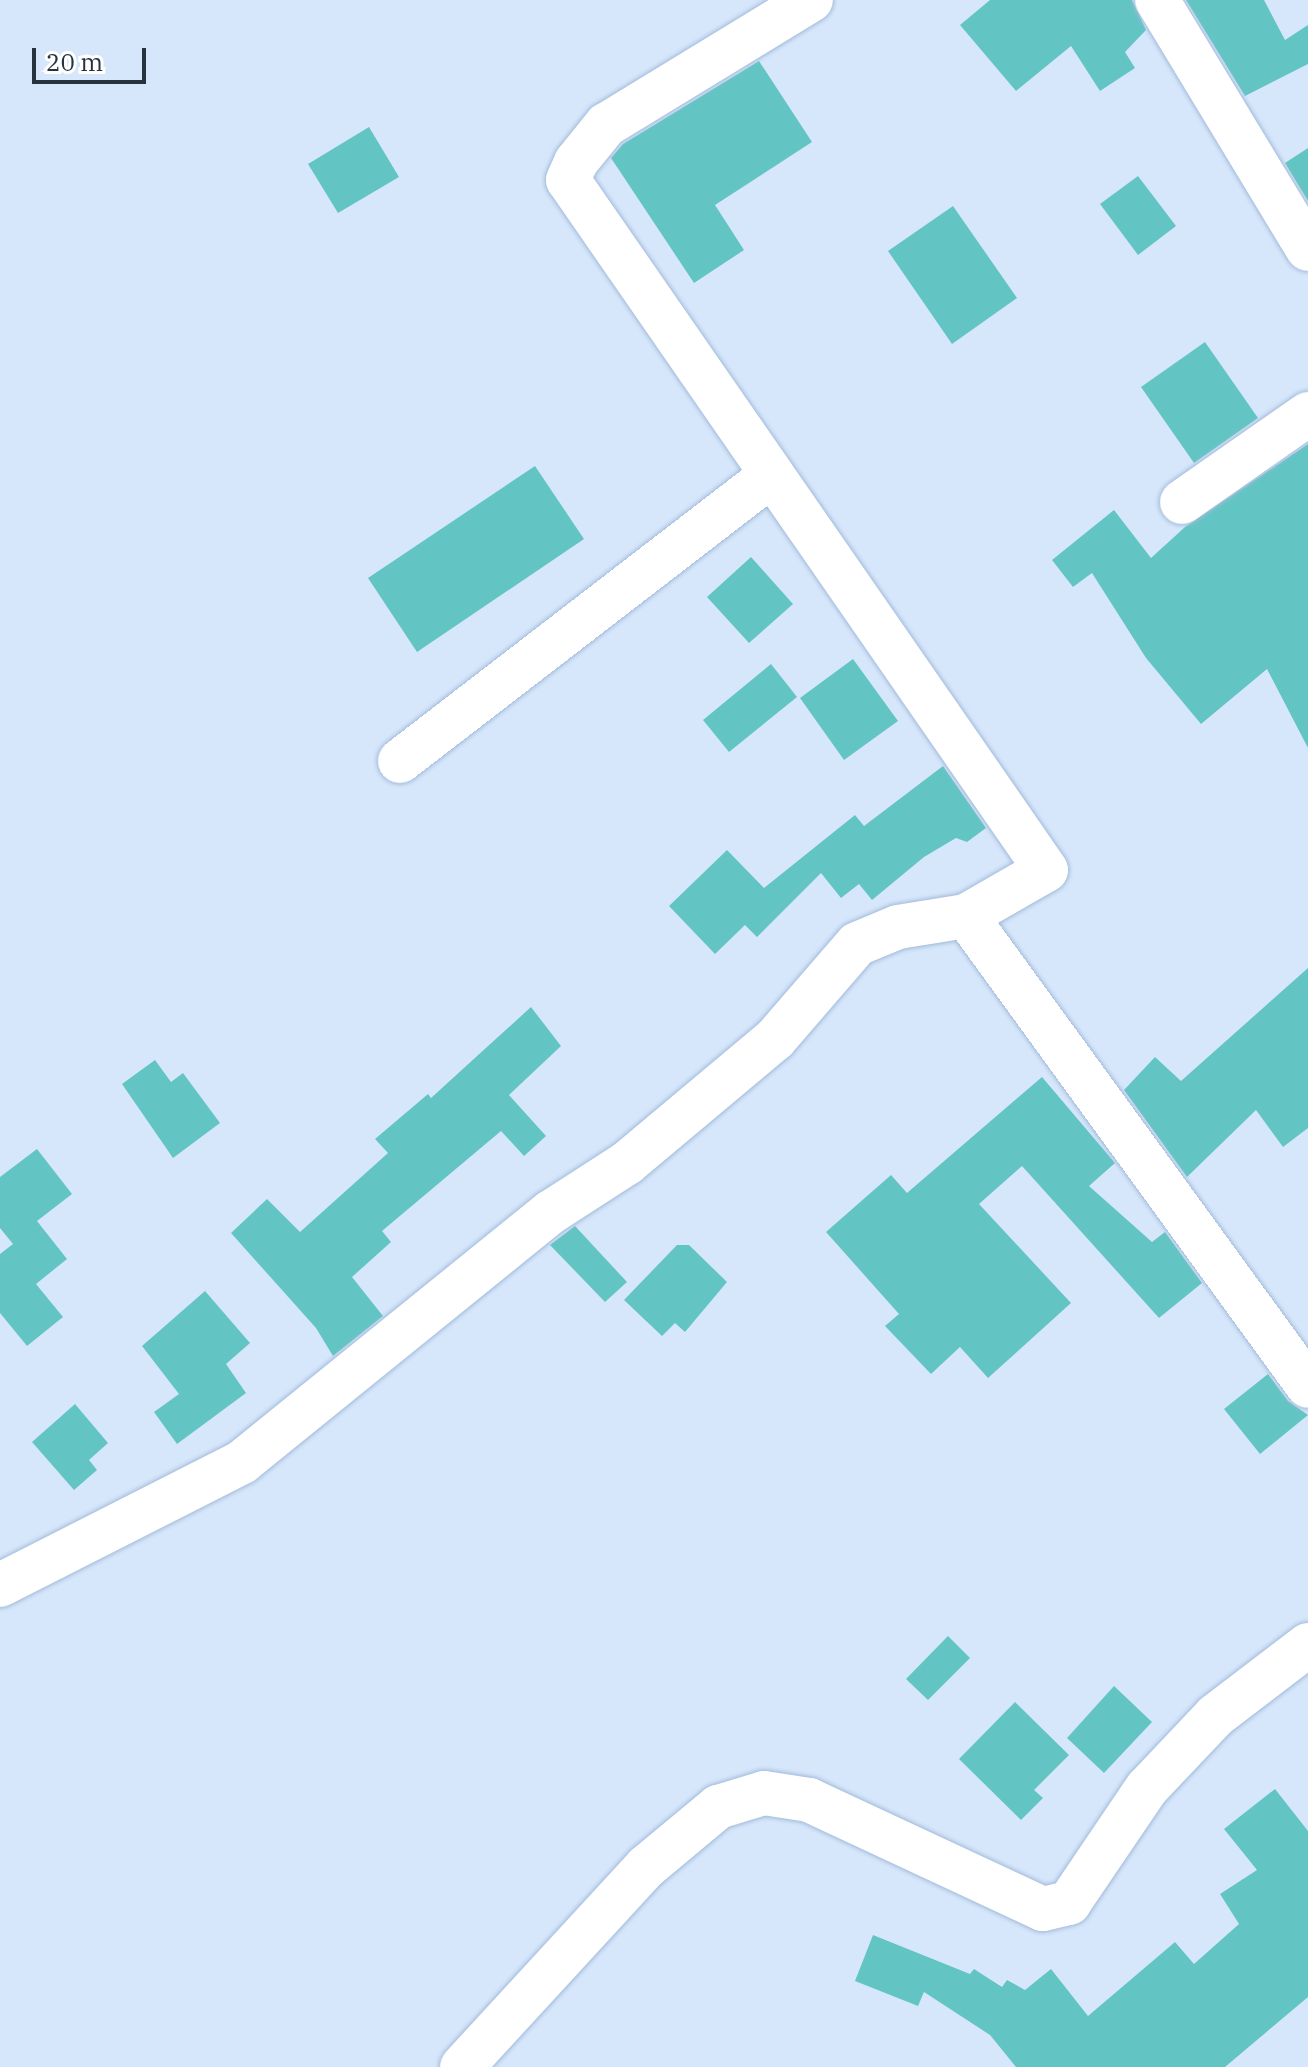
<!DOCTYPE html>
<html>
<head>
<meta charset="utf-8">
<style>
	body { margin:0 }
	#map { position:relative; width:1308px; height:2067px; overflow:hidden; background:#d7e7fb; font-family:"IBM Plex Serif",serif }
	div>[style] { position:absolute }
	.building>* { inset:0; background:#63c5c3 }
	.roads { filter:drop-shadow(0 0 2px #a1bbdb) drop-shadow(0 0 2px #a1bbdb) }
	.minor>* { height:44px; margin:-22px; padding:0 22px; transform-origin:22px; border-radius:22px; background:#fff }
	span { translate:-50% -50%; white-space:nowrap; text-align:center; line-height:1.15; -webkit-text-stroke:7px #fff; paint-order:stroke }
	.scale { position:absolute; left:32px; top:48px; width:114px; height:36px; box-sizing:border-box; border:4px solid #27323f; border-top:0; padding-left:10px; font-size:24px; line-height:28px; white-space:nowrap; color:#27323f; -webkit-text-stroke:6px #fff; paint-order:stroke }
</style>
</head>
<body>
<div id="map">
	<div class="building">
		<div style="clip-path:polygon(990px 0,1132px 0,1146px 30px,1125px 52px,1135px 68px,1100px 91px,1071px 46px,1016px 91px,960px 25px)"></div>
		<div style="clip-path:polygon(1186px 0,1264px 0,1285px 40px,1308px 25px,1308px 64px,1245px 96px)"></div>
		<div style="clip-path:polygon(759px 61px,812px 142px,715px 205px,744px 250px,694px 283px,611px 158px,623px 144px)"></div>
		<div style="clip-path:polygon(369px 127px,399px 177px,338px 213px,308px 164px)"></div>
		<div style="clip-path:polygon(1308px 148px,1308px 201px,1285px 163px)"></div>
		<div style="clip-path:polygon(1138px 176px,1176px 226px,1138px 255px,1100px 204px)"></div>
		<div style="clip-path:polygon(953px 206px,1017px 298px,952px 344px,888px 251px)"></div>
		<div style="clip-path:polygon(1205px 342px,1258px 418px,1194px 463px,1141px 387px)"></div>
		<div style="clip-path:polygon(1308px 444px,1308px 748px,1267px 669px,1201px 724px,1146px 658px,1092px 573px,1073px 587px,1052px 560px,1114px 510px,1151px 558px,1185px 527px)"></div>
		<div style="clip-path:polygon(535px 466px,584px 539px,417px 652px,368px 578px)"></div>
		<div style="clip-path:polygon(751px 557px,793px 604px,749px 643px,707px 597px)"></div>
		<div style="clip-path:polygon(853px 659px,898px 721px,844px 760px,800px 698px)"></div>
		<div style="clip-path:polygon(771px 664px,797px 697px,729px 752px,703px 720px)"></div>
		<div style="clip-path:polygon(943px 766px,986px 828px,967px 842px,956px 838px,924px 857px,872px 900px,859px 884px,841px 898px,821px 873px,757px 937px,745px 925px,715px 954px,669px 906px,727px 850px,764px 888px,855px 815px,864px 826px)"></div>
		<div style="clip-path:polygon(1308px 968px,1308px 1128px,1283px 1147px,1256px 1110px,1187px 1177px,1124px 1090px,1155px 1057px,1181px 1081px)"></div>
		<div style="clip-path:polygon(531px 1007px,561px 1046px,509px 1095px,546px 1136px,524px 1156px,501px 1131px,382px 1231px,391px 1242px,352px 1277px,383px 1316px,333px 1356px,316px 1328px,231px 1233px,267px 1199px,300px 1232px,388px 1153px,375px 1139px,428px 1094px,431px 1098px)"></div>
		<div style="clip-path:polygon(155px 1060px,171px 1082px,183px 1073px,220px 1123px,173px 1158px,122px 1084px)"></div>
		<div style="clip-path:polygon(1042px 1077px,1115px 1163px,1089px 1186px,1152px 1242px,1165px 1232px,1202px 1283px,1159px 1318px,1022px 1166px,979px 1204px,1071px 1303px,988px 1378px,960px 1347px,931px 1374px,885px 1326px,899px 1314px,826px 1232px,891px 1175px,907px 1193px)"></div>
		<div style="clip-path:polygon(37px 1149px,72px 1194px,37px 1221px,67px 1259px,36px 1284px,63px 1317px,27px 1346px,0 1313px,0 1254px,13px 1244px,0 1228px,0 1177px)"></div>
		<div style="clip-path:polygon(575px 1226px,627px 1282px,605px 1302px,550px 1245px)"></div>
		<div style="clip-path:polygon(677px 1245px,689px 1245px,727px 1282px,685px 1332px,675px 1323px,662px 1336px,624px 1300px)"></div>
		<div style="clip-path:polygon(205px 1291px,250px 1343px,226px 1364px,246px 1393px,177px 1444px,154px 1412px,179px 1394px,142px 1346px)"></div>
		<div style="clip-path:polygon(1268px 1374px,1288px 1401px,1308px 1415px,1260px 1454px,1224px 1409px)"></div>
		<div style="clip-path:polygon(75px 1404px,108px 1443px,89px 1460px,97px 1470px,74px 1490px,32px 1442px)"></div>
		<div style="clip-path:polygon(948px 1636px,970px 1658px,928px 1700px,906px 1679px)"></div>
		<div style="clip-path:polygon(1114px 1686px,1152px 1722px,1104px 1773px,1067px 1738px)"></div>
		<div style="clip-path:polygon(1015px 1702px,1069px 1755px,1034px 1790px,1043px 1798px,1021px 1820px,959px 1759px)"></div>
		<div style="clip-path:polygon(1275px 1789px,1308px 1831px,1308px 1997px,1225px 2067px,1016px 2067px,990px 2035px,924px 1992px,918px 2006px,855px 1981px,873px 1935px,970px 1974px,974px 1969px,1002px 1987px,1007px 1980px,1025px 1990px,1051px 1969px,1088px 2016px,1175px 1942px,1194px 1964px,1239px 1924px,1220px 1894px,1257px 1870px,1224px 1829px)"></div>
	</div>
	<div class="roads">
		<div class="minor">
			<div style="left:1157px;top:0;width:291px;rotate:58.8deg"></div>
			<div style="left:1182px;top:502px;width:154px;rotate:-34.9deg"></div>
			<div style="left:400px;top:761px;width:469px;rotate:-37.6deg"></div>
			<div style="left:966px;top:916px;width:581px;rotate:53.96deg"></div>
			<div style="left:0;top:1585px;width:271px;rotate:-26.9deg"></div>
			<div style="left:242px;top:1462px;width:397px;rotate:-39deg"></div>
			<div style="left:551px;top:1212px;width:90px;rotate:-32.8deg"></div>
			<div style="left:627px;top:1163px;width:193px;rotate:-40deg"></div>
			<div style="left:775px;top:1039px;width:125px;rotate:-49.2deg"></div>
			<div style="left:857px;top:944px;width:44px;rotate:-22.5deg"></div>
			<div style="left:898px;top:927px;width:69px;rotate:-9.2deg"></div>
			<div style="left:966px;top:916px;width:92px;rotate:-29.9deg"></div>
			<div style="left:1046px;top:870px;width:839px;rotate:-124.71deg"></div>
			<div style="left:568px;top:180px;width:20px;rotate:-66deg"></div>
			<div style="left:576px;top:162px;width:48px;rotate:-51deg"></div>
			<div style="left:606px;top:125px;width:240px;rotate:-31.4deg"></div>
			<div style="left:462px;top:2067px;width:272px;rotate:-47.4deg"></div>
			<div style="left:646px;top:1867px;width:94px;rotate:-39.8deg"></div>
			<div style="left:718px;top:1807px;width:48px;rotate:-16.9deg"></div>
			<div style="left:764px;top:1793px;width:46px;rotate:8.8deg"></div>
			<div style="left:809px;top:1800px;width:258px;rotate:25deg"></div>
			<div style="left:1043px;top:1909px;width:27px;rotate:-13deg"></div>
			<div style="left:1069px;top:1903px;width:139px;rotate:-55.9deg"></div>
			<div style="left:1147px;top:1788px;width:99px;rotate:-46.6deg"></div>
			<div style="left:1215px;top:1716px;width:117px;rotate:-37.4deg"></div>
		</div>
	</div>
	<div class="scale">20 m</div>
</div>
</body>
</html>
